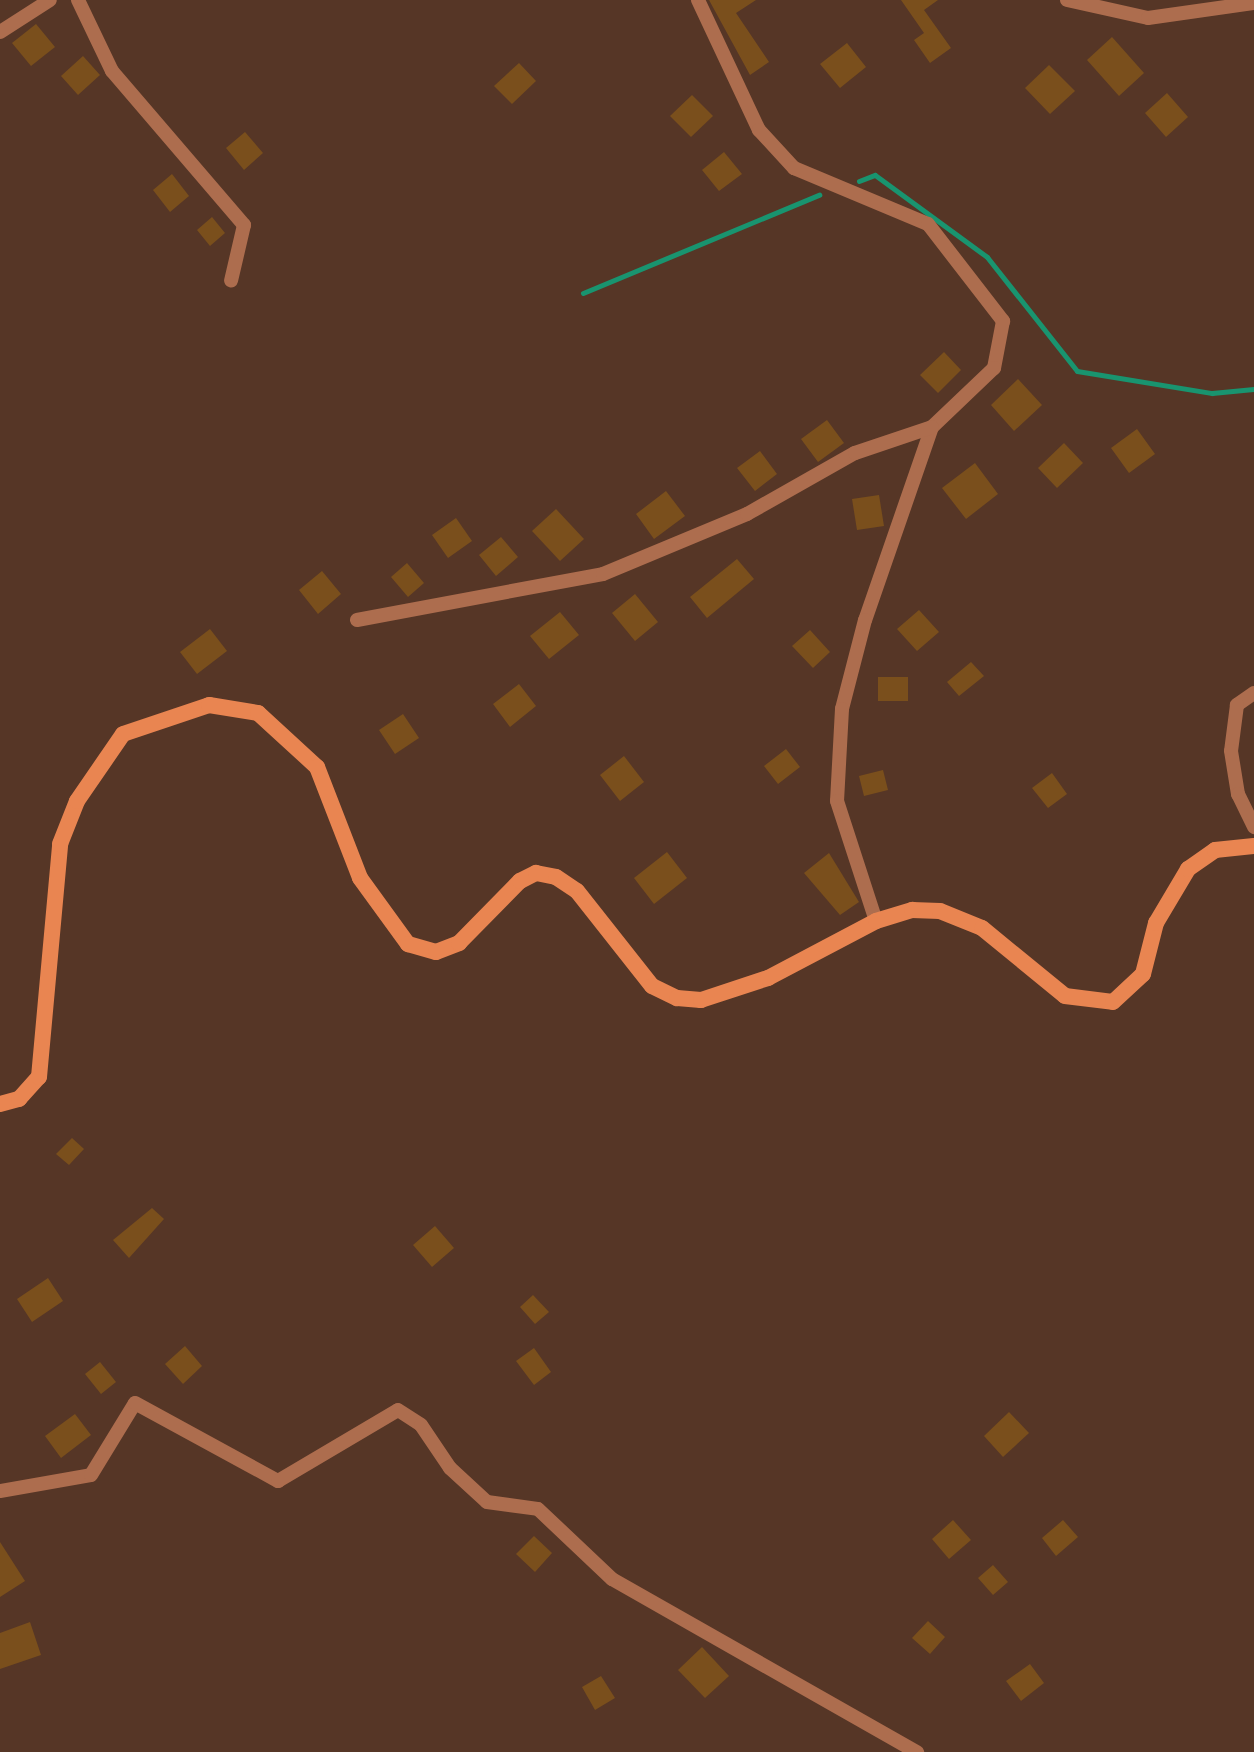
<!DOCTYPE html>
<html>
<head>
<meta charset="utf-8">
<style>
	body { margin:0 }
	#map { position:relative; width:1254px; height:1752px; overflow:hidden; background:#563626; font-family:"PT Serif",serif }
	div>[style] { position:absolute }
	.stream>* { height:5px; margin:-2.5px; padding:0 2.5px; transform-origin:2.5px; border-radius:2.5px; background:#19946f }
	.building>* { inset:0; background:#7a4f1c }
	.street>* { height:14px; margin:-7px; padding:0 7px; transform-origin:7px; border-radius:7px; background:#ad6d4e }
	.secondary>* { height:16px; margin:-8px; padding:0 8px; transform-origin:8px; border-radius:8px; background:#e98551 }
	span { translate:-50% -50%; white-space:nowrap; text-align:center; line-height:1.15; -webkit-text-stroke:7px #4a2b1c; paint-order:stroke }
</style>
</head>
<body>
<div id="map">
	<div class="stream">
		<div style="left:859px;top:181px;width:17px;rotate:-21deg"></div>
		<div style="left:875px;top:175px;width:139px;rotate:36.2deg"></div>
		<div style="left:987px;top:257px;width:145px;rotate:51.7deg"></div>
		<div style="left:1077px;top:371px;width:137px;rotate:9.3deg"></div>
		<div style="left:1212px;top:393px;width:42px;rotate:-5.4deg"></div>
		<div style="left:583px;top:293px;width:256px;rotate:-22.6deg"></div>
	</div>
	<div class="building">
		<div style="clip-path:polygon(709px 0,756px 0,736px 13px,769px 62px,750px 75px)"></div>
		<div style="clip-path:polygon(901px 0,938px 0,924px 10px,951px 48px,930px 63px,914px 40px,924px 33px)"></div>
		<div style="clip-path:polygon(36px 24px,55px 47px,31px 66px,12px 43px)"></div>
		<div style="clip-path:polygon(1112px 37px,1144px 73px,1119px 96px,1087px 60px)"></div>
		<div style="clip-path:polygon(847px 43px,866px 67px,840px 88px,820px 64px)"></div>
		<div style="clip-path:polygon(83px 56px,100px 75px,78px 95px,61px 76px)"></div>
		<div style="clip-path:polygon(519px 63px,536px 81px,512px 104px,494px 86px)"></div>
		<div style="clip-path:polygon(1049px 65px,1075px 91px,1050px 114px,1025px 88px)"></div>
		<div style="clip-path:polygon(1167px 93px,1188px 117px,1166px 137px,1145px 113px)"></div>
		<div style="clip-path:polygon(692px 95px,713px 116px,691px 137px,670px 116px)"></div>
		<div style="clip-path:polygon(245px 132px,263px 153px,244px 170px,226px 148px)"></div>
		<div style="clip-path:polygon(724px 152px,742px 174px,719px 191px,702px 170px)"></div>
		<div style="clip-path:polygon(172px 174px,189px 196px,170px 212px,153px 190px)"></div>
		<div style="clip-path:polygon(212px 217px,225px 233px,210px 246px,197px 230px)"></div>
		<div style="clip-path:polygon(944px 352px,961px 370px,938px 393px,920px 375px)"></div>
		<div style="clip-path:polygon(1018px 379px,1042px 405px,1014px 431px,991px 405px)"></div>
		<div style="clip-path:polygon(827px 420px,844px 443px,818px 462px,801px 439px)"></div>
		<div style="clip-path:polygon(1137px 429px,1155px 454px,1129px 473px,1111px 448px)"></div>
		<div style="clip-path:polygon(1064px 443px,1083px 463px,1057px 488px,1038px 468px)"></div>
		<div style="clip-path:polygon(760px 451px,777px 474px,755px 491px,737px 468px)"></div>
		<div style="clip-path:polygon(975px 463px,998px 494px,966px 519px,942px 488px)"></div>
		<div style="clip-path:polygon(666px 491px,685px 516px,654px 539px,636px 514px)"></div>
		<div style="clip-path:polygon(879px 495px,884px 526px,857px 530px,852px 499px)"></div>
		<div style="clip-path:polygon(556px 509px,584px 539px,560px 561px,532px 531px)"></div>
		<div style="clip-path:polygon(456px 518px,472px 541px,448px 558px,432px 535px)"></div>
		<div style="clip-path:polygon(501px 537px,518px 557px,496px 576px,479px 555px)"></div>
		<div style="clip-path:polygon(737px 559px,754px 579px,707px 618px,690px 597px)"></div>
		<div style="clip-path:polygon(407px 563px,424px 583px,408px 597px,391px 577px)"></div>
		<div style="clip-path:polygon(322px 571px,341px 594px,318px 614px,299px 590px)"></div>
		<div style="clip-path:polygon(635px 594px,658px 622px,635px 641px,612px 613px)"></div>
		<div style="clip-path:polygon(919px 610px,939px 632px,917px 651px,897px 629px)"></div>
		<div style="clip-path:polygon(560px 612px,579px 635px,549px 659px,530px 636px)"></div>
		<div style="clip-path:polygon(210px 629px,227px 651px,197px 674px,180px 652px)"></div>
		<div style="clip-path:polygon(810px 630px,830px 652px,813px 668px,792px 646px)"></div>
		<div style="clip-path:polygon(971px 662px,984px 676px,959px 696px,947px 682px)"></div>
		<div style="clip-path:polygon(878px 677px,908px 677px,908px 701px,878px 701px)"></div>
		<div style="clip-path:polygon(519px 684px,536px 706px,510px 727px,493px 704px)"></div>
		<div style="clip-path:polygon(403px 714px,419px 738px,395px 754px,379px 730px)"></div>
		<div style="clip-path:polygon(786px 749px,800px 767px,778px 784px,764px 766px)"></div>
		<div style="clip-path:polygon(624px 756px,644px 782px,620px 801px,600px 775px)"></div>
		<div style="clip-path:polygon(883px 770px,888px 790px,864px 796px,859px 776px)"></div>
		<div style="clip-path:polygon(1052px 773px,1067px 794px,1048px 808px,1032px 788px)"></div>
		<div style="clip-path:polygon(667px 852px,687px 878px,654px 904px,634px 878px)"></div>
		<div style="clip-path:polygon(829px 853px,859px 902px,840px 915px,804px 873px)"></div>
		<div style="clip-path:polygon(72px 1138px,84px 1149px,69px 1165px,56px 1154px)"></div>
		<div style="clip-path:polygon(152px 1208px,164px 1219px,129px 1258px,113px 1240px)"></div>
		<div style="clip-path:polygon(435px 1226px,454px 1248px,432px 1267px,413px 1245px)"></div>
		<div style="clip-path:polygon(48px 1278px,63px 1301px,32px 1322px,17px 1299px)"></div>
		<div style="clip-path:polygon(533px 1295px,549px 1312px,535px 1324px,520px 1307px)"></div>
		<div style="clip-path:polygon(185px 1346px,202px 1366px,183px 1384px,165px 1364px)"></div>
		<div style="clip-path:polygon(534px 1348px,551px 1372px,534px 1385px,516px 1361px)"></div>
		<div style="clip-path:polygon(100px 1362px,116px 1382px,101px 1394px,85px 1374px)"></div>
		<div style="clip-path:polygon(1009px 1412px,1029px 1433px,1003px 1457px,984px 1436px)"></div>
		<div style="clip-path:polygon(75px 1414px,91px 1435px,61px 1458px,45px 1436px)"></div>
		<div style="clip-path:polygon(953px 1520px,971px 1540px,949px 1559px,932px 1539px)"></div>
		<div style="clip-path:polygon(1063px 1520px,1078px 1537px,1056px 1556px,1042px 1538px)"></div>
		<div style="clip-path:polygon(534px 1536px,552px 1553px,535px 1572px,516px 1554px)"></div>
		<div style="clip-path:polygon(0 1542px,25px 1581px,0 1597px)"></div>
		<div style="clip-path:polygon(993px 1565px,1008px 1582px,993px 1595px,978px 1578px)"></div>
		<div style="clip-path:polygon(928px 1621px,945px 1637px,930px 1654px,912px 1638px)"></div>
		<div style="clip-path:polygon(30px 1622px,41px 1655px,0 1669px,0 1633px)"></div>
		<div style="clip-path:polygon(702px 1647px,729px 1676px,705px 1698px,678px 1670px)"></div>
		<div style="clip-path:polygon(1030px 1664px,1044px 1683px,1021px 1701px,1006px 1681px)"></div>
		<div style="clip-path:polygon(601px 1676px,615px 1698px,595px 1710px,582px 1687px)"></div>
	</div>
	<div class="street">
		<div style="left:78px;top:0;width:79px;rotate:64.4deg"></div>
		<div style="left:112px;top:71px;width:203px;rotate:49.4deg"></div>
		<div style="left:244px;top:225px;width:57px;rotate:103.1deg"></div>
		<div style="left:698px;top:0;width:144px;rotate:64.9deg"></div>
		<div style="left:759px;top:130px;width:52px;rotate:47.4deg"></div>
		<div style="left:794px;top:168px;width:145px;rotate:22.7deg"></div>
		<div style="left:928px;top:224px;width:123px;rotate:52.3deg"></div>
		<div style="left:1003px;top:321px;width:48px;rotate:100.8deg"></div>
		<div style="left:994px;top:368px;width:86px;rotate:136.4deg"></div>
		<div style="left:932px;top:427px;width:204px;rotate:109.1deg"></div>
		<div style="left:865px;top:620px;width:92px;rotate:104.5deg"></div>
		<div style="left:842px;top:709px;width:92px;rotate:93.1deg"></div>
		<div style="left:837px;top:801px;width:126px;rotate:72deg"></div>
		<div style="left:1067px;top:0;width:83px;rotate:12.5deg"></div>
		<div style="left:1148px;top:18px;width:107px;rotate:-8.1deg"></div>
		<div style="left:0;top:32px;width:59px;rotate:-32.6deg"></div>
		<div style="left:357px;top:620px;width:250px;rotate:-10.6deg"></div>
		<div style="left:603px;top:574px;width:156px;rotate:-22.6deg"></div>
		<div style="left:747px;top:514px;width:124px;rotate:-29.5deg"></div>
		<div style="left:855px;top:453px;width:81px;rotate:-18.7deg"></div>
		<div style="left:1254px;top:693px;width:21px;rotate:145deg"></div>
		<div style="left:1237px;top:705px;width:46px;rotate:97.4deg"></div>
		<div style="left:1231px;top:751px;width:44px;rotate:80.8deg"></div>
		<div style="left:1238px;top:794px;width:37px;rotate:64deg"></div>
		<div style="left:0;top:1491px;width:92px;rotate:-10deg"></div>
		<div style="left:91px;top:1475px;width:84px;rotate:-58.6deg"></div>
		<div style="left:135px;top:1403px;width:163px;rotate:28.6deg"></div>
		<div style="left:278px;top:1481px;width:139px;rotate:-30.6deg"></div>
		<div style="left:398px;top:1410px;width:27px;rotate:33deg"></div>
		<div style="left:421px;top:1425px;width:52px;rotate:56deg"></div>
		<div style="left:450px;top:1468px;width:50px;rotate:42.6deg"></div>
		<div style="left:487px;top:1502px;width:51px;rotate:7.8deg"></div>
		<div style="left:538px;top:1509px;width:102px;rotate:43.4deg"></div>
		<div style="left:612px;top:1579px;width:351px;rotate:29.6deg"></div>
	</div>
	<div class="secondary">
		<div style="left:0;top:1104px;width:20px;rotate:-15deg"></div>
		<div style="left:19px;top:1099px;width:30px;rotate:-48deg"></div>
		<div style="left:39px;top:1077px;width:234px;rotate:-84.8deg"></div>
		<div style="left:60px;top:844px;width:46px;rotate:-68.4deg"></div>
		<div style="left:77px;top:801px;width:81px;rotate:-55.5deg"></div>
		<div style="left:123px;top:734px;width:91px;rotate:-18.6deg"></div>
		<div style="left:209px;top:705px;width:50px;rotate:9.3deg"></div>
		<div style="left:258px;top:713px;width:80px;rotate:42.5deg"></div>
		<div style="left:317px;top:767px;width:119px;rotate:68.8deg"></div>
		<div style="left:360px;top:878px;width:82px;rotate:54deg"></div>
		<div style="left:408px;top:944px;width:29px;rotate:16deg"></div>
		<div style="left:436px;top:952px;width:25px;rotate:-21deg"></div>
		<div style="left:459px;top:943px;width:87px;rotate:-45.5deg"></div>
		<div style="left:520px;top:881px;width:18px;rotate:-27deg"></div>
		<div style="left:536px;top:873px;width:20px;rotate:11deg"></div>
		<div style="left:556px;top:877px;width:25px;rotate:34deg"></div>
		<div style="left:577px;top:891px;width:121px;rotate:51.7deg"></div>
		<div style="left:652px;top:986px;width:28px;rotate:26deg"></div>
		<div style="left:677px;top:998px;width:24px;rotate:5deg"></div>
		<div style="left:701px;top:1000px;width:71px;rotate:-18.2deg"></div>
		<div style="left:768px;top:978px;width:122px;rotate:-27.8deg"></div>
		<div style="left:876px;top:921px;width:38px;rotate:-17deg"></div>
		<div style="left:912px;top:910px;width:28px;rotate:2deg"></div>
		<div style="left:940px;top:911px;width:45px;rotate:22deg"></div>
		<div style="left:982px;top:928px;width:107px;rotate:39.3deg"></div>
		<div style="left:1065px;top:996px;width:48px;rotate:7.1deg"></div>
		<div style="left:1113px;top:1002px;width:41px;rotate:-43deg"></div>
		<div style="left:1143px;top:974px;width:53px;rotate:-75.7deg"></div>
		<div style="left:1156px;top:923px;width:63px;rotate:-59.3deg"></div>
		<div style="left:1188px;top:869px;width:33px;rotate:-35deg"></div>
		<div style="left:1215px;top:850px;width:39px;rotate:-6deg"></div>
	</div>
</div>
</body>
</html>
